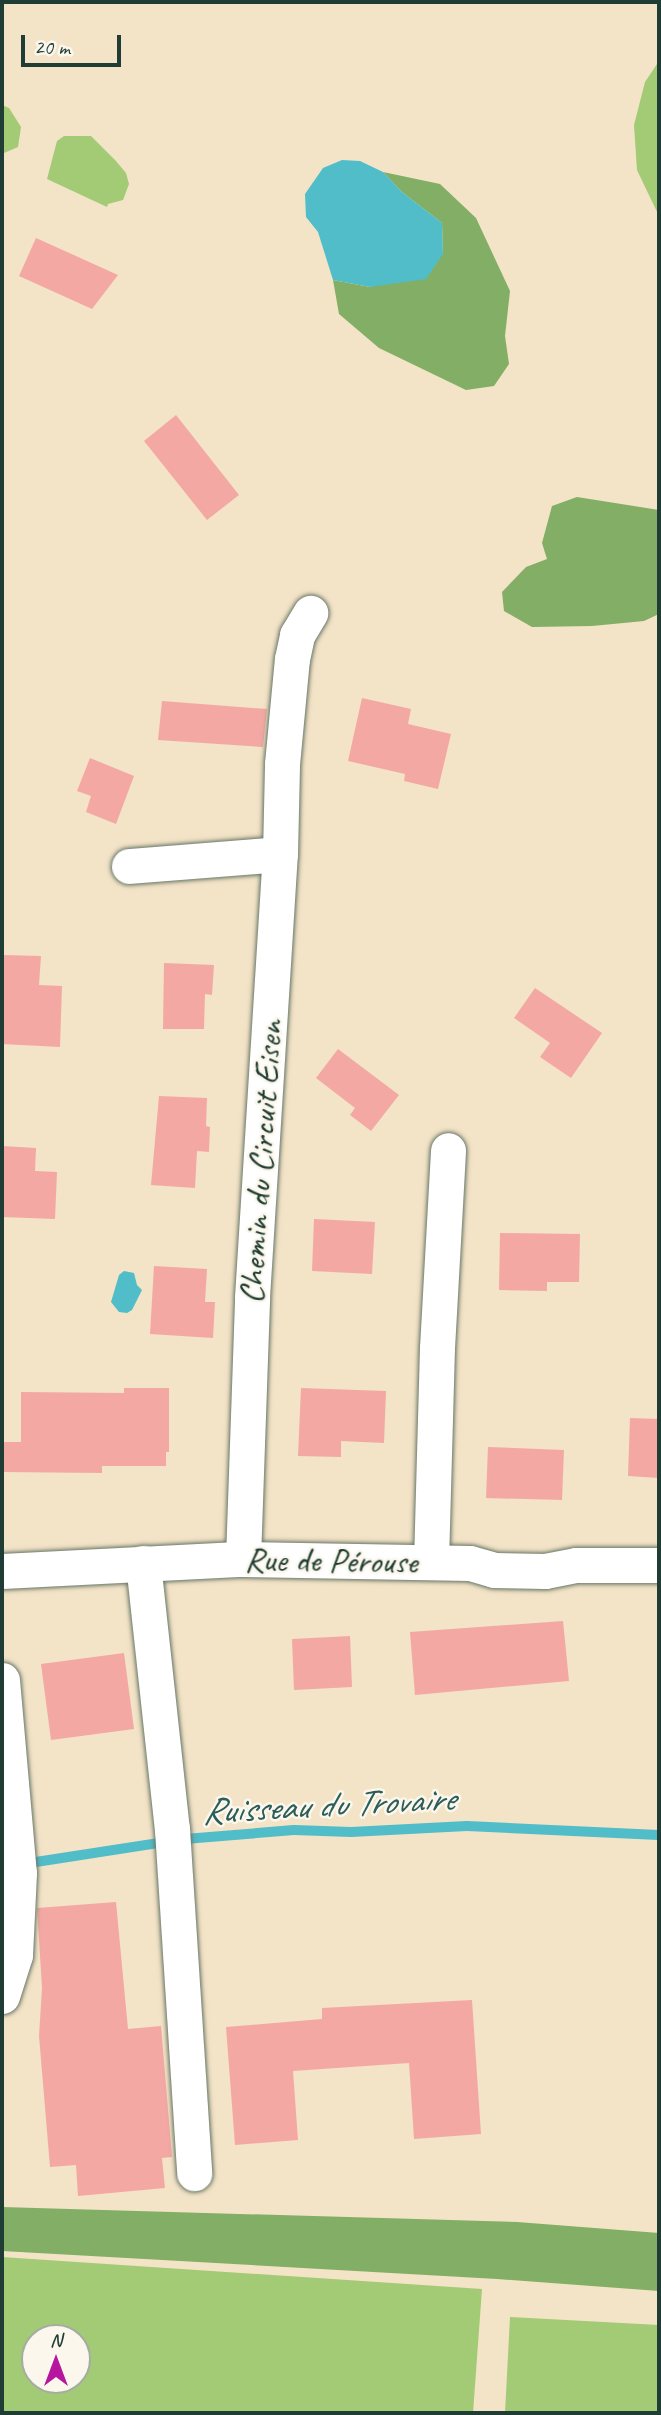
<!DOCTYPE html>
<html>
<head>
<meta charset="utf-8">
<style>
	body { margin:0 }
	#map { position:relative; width:661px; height:2415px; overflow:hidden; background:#f3e3c7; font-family:Caveat,sans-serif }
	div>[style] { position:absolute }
	.green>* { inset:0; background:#a3ca75 }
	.forest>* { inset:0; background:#82ae66 }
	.water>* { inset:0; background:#50bdc9 }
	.stream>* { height:10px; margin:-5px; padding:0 5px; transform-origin:5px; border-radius:5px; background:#50bdc9 }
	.building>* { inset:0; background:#f4a8a4 }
	.roads { filter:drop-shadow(0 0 2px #697767) drop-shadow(0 0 2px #697767) }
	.minor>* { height:35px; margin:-17.5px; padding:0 17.5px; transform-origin:17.5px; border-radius:17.5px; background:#fff }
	span { translate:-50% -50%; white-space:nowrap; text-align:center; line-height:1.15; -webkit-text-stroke:5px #fbf7ec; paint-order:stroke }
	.street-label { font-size:35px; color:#1f3d34 }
	.water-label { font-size:37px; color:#2b5d59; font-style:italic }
	.frame { position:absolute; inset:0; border:4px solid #1f3d34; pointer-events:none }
	.north { position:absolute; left:21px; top:2324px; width:70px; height:70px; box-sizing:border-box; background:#fbf7ec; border:2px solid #a3ada2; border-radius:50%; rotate:0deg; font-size:19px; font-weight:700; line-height:28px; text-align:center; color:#1f3d34 }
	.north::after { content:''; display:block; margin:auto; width:24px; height:32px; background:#b5179e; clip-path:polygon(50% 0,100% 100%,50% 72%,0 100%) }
	.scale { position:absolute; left:21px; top:35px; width:100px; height:32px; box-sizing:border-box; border:4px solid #1f3d34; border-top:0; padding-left:9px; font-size:21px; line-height:24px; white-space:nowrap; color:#1f3d34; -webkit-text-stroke:5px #fbf7ec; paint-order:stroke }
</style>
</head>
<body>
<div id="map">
	<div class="green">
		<div style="clip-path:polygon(659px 61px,659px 216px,637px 170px,634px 125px,645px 82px)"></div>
		<div style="clip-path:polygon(2px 105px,9px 108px,21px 127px,18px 147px,4px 153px)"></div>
		<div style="clip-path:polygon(64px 136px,91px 136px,116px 161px,126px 173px,129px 184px,123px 200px,108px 204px,107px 207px,47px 179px,57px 141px)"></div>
		<div style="clip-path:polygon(evenodd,2px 2257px,482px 2289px,473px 2413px,2px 2413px,2px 2257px,77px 2338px,77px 2380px,35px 2380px,35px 2338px,77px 2338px)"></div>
		<div style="clip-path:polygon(510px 2317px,659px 2325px,659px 2413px,505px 2413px)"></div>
	</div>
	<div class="forest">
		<div style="clip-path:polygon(383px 172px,440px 184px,476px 218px,510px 291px,505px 336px,509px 364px,494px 386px,466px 390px,379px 348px,339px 314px,333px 280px,370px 287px,443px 254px,442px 223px,402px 192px)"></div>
		<div style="clip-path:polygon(577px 497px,659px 510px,659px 614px,644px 621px,592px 626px,532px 627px,504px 611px,502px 592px,526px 567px,547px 559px,542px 543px,552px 506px)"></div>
		<div style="clip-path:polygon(2px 2207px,517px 2222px,659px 2233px,659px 2291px,497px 2279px,2px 2251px)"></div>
	</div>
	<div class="water">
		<div style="clip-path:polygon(342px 160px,360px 161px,383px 172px,402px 192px,442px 223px,443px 254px,426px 279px,370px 287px,333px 280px,318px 232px,306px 217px,305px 194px,323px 168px)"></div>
		<div style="clip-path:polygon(124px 1271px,134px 1273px,137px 1285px,142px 1290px,132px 1310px,127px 1313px,119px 1312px,111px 1302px,119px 1275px)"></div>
	</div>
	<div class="stream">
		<div style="left:23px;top:1864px;width:164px;rotate:-8.8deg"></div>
		<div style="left:185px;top:1839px;width:109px;rotate:-4.7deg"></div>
		<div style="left:294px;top:1830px;width:57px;rotate:2deg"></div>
		<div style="left:351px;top:1832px;width:116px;rotate:-3deg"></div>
		<div style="left:467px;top:1826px;width:192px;rotate:2.7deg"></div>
	</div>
	<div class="building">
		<div style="clip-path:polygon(36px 238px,118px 275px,92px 309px,19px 276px)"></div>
		<div style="clip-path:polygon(176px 415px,239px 495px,207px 520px,144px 441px)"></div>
		<div style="clip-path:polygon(362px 698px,411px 709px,408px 724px,451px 734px,438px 789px,404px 781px,405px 774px,348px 761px)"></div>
		<div style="clip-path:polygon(162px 701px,267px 709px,263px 747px,158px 740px)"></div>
		<div style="clip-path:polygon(90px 758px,134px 776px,116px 824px,86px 812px,91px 796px,77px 791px)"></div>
		<div style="clip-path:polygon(2px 955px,41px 956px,39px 985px,62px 986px,60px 1047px,2px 1044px)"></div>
		<div style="clip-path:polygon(164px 963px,214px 965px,212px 995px,205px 994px,204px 1029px,163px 1029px)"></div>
		<div style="clip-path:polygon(535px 988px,602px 1033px,571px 1078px,540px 1057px,550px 1043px,514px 1018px)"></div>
		<div style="clip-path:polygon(338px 1049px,399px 1095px,371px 1131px,350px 1115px,355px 1108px,316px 1078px)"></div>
		<div style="clip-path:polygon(159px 1096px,207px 1098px,206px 1126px,210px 1127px,209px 1152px,197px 1151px,195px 1188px,151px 1185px)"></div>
		<div style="clip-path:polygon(2px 1146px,36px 1148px,35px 1171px,57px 1172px,55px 1219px,2px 1217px)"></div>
		<div style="clip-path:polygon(314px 1219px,375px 1222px,372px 1274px,312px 1271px)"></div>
		<div style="clip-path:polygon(500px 1233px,580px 1234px,579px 1282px,547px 1282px,547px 1291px,499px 1290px)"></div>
		<div style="clip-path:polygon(154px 1266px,207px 1269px,205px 1302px,215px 1302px,213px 1338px,150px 1334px)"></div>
		<div style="clip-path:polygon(124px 1388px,169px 1388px,169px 1452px,166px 1452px,166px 1466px,102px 1466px,102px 1473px,2px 1472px,2px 1442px,21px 1442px,21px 1392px,124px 1393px)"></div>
		<div style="clip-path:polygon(301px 1388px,386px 1391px,384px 1443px,341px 1441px,341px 1457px,298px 1456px)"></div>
		<div style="clip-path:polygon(630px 1418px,659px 1419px,659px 1478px,628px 1476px)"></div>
		<div style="clip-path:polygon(488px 1447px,564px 1450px,562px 1500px,486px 1498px)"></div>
		<div style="clip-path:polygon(563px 1621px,569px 1681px,415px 1695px,410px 1632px)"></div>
		<div style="clip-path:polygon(350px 1636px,352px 1687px,294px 1690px,292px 1639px)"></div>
		<div style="clip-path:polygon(124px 1653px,134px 1729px,51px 1740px,41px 1664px)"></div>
		<div style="clip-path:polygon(116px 1902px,128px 2029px,161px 2026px,172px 2157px,162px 2158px,165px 2188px,78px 2196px,76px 2165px,50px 2167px,39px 2036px,42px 1988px,37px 1908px)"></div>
		<div style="clip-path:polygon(472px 2000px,481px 2134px,414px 2139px,409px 2063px,293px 2071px,298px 2140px,235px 2145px,226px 2027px,322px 2019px,322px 2008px)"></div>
	</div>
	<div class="roads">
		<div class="minor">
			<div style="left:129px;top:866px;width:151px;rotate:-4.5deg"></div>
			<div style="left:243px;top:1559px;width:262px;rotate:-88deg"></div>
			<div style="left:252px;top:1297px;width:444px;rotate:-86.4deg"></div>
			<div style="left:280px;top:854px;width:90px;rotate:-88.7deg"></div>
			<div style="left:282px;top:764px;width:105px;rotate:-84.6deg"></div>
			<div style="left:292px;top:659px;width:25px;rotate:-78deg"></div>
			<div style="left:297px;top:635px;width:26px;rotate:-59deg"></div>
			<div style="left:431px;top:1562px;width:214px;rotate:-88.4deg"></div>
			<div style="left:437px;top:1348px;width:198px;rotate:-86.8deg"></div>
			<div style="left:143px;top:1563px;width:268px;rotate:83.8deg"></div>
			<div style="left:172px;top:1829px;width:345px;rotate:86.3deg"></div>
			<div style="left:2px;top:1571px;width:241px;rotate:-2.9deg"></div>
			<div style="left:243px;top:1559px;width:227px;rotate:1deg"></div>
			<div style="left:470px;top:1563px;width:25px;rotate:16deg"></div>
			<div style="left:494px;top:1570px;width:51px;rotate:1.1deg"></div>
			<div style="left:545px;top:1571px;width:32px;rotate:-11deg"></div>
			<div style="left:576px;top:1565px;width:83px"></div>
			<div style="left:2px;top:1680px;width:194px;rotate:85deg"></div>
			<div style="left:19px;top:1873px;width:82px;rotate:92.8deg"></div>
			<div style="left:15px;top:1955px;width:43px;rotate:107.6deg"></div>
		</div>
	</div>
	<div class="street-label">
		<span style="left:261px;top:1162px;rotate:-86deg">Chemin du Circuit Eisen</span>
		<span style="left:331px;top:1561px;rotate:1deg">Rue de Pérouse</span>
	</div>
	<div class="water-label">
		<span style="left:328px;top:1805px;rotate:-3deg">Ruisseau du Trovaire</span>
	</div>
	<div class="frame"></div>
	<div class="north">N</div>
	<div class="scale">20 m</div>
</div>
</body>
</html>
